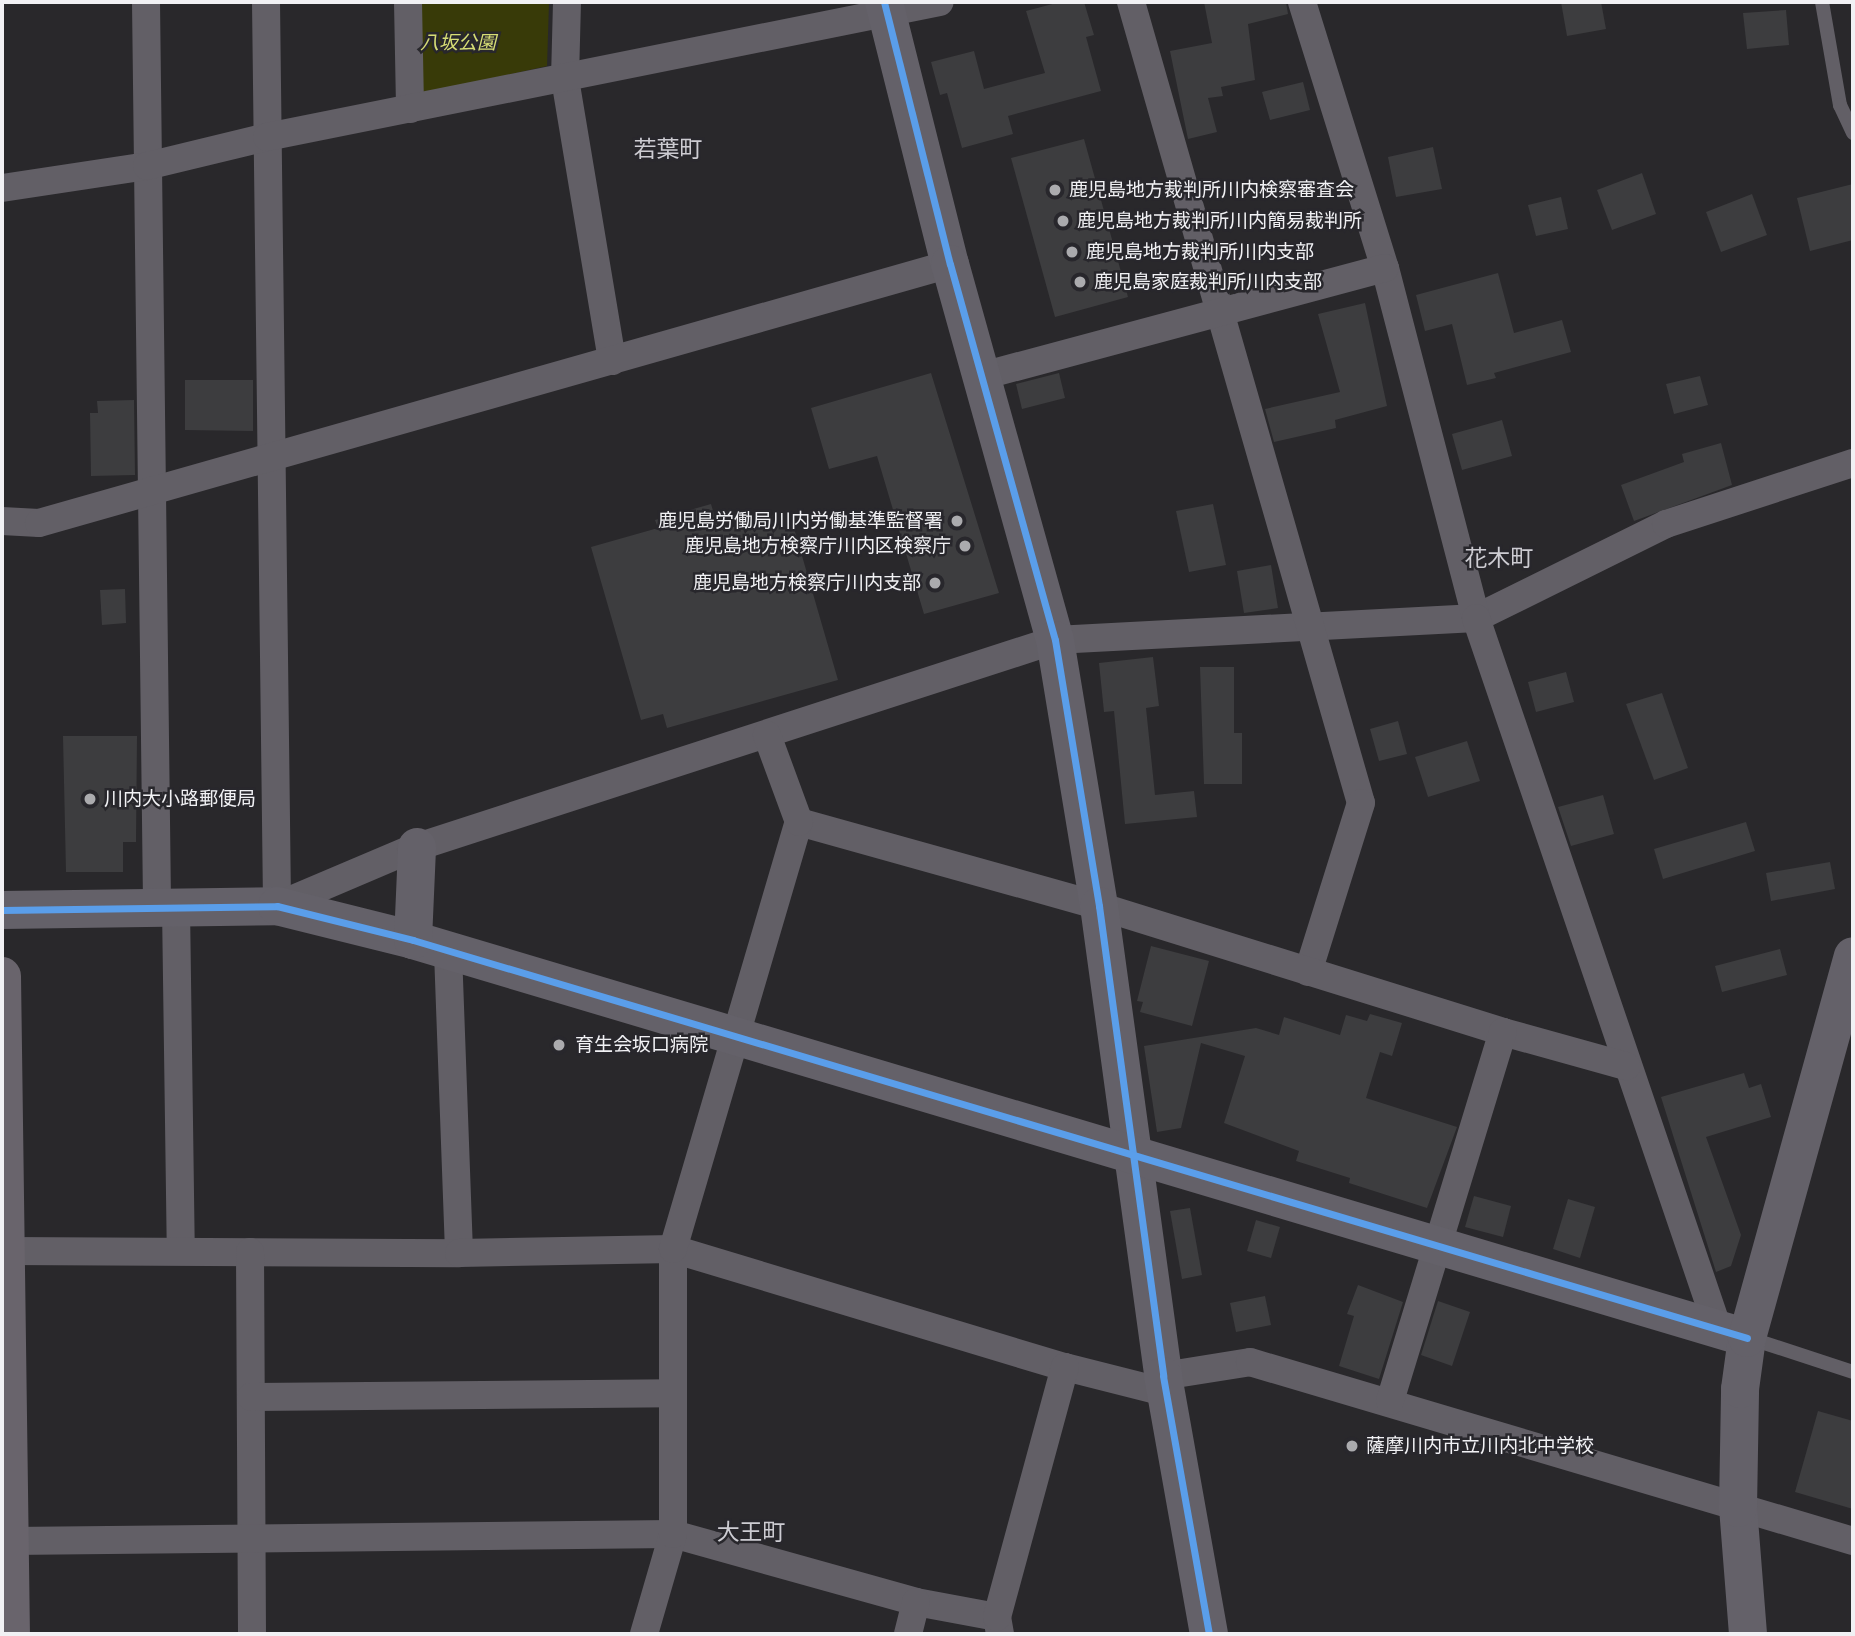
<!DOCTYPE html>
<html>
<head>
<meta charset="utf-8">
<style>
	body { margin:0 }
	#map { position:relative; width:1855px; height:1636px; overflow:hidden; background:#29282b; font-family:"Source Serif 4","Noto Sans JP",serif }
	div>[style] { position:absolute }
	.green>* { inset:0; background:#383a08 }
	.building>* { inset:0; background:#3d3d3f }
	.lane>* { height:14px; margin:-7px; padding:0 7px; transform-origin:7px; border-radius:7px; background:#625f66 }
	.street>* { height:28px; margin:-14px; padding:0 14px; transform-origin:14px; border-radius:14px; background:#625f66 }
	.secondary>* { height:38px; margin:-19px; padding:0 19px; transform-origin:19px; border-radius:19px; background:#646169 }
	.highway>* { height:38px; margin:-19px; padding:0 19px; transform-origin:19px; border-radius:19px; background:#69646c }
	.cycleway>* { height:7px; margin:-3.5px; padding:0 3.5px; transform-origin:3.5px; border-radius:3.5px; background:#5a9eea }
	.dots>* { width:19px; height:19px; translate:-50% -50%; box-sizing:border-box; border:4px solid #28272c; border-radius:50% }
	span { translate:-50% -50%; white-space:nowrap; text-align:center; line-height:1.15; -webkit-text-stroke:5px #28272c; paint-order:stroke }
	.park-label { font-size:19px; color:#d6dd75; font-style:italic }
	.poi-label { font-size:19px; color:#f1f1f4 }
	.left { translate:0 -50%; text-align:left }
	.right { translate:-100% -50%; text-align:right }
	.quarter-label { font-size:23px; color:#cdccd2 }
	.frame { position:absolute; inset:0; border:4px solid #f1f1f4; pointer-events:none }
</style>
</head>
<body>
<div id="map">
	<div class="green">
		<div style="clip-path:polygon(415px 2px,549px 2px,547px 66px,417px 95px)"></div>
	</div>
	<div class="building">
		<div style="clip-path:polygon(1060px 2px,1084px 2px,1094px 35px,1086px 37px,1101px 91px,1008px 116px,1013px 134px,962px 148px,947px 93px,940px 95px,931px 62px,974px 51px,984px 89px,1045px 73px,1026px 11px)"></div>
		<div style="clip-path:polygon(1204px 2px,1286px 2px,1288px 14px,1248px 24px,1255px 80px,1221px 87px,1223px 96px,1208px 98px,1217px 132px,1188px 139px,1170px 51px,1212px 43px)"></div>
		<div style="clip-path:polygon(1561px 2px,1601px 2px,1606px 29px,1567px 36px)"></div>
		<div style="clip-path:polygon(1786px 10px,1789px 45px,1747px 49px,1743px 13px)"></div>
		<div style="clip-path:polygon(1303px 82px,1310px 110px,1270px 120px,1262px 92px)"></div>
		<div style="clip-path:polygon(1084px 139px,1128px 297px,1055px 317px,1011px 158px)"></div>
		<div style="clip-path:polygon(1433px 147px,1442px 189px,1396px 197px,1388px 157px)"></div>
		<div style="clip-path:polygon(1642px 173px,1656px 214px,1612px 230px,1597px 190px)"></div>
		<div style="clip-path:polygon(1853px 184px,1853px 240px,1810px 251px,1797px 198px)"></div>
		<div style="clip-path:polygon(1752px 194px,1767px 235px,1721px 252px,1706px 212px)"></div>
		<div style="clip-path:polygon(1561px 197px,1568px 229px,1536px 236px,1528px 205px)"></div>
		<div style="clip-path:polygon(1498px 273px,1514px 333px,1562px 320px,1571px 352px,1494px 373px,1496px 378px,1467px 385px,1452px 324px,1425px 331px,1416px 295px)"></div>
		<div style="clip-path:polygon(1365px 303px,1387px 406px,1335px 420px,1336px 428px,1274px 442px,1265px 409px,1340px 392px,1318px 314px)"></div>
		<div style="clip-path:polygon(931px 373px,999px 593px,924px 614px,877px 456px,829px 469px,811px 408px)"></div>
		<div style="clip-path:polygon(1059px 373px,1065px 398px,1022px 409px,1016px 384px)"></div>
		<div style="clip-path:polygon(1700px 376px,1708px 405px,1674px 414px,1666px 384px)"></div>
		<div style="clip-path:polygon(185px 380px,253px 380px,253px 431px,185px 430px)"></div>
		<div style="clip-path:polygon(134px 400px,135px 475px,91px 476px,90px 413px,98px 413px,97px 401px)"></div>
		<div style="clip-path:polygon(1502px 420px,1512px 456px,1462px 470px,1452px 434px)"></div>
		<div style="clip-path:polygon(1721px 443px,1732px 485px,1634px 521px,1621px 485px,1684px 462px,1682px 454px)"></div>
		<div style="clip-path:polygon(711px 504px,719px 531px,789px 511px,838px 680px,667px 728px,663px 714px,641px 720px,591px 547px,658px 528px,655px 520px)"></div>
		<div style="clip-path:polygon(1213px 504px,1226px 565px,1189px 572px,1176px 511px)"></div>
		<div style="clip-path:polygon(1271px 565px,1278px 608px,1244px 613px,1237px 571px)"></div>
		<div style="clip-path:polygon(125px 589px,126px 623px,102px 625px,100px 590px)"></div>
		<div style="clip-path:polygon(1153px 657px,1159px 706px,1146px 708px,1155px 795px,1194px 791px,1197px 817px,1125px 824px,1114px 711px,1104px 712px,1099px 663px)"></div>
		<div style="clip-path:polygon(1200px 667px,1234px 667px,1234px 733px,1242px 733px,1242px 784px,1204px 784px)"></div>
		<div style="clip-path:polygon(1566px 672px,1574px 702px,1536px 712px,1528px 682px)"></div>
		<div style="clip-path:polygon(1662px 693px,1688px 768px,1654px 780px,1626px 704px)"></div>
		<div style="clip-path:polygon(1398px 721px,1407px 754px,1379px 761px,1370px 729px)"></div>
		<div style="clip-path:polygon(63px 736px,137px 736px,136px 842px,123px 842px,123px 872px,66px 872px)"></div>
		<div style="clip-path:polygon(1467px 741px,1480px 781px,1428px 797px,1415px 757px)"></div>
		<div style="clip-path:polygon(1603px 795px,1614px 834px,1571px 846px,1558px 807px)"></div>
		<div style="clip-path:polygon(1746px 822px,1755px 851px,1663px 879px,1654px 849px)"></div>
		<div style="clip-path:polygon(1830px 862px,1835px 889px,1771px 901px,1766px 873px)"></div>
		<div style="clip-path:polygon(1151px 946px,1209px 961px,1192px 1026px,1140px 1012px,1143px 1002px,1137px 1001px)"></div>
		<div style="clip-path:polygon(1780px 949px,1787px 975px,1722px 992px,1715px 966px)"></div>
		<div style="clip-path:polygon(1370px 1014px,1402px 1023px,1392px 1056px,1380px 1052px,1366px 1098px,1457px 1127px,1427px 1208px,1349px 1183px,1350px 1178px,1296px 1161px,1299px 1151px,1224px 1123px,1245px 1056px,1201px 1043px,1181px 1128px,1157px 1132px,1144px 1046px,1256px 1028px,1279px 1035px,1284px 1017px,1340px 1035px,1346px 1015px,1367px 1021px)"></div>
		<div style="clip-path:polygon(1744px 1073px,1749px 1088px,1761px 1084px,1771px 1117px,1706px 1137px,1741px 1235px,1731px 1266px,1716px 1272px,1661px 1097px)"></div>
		<div style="clip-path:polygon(1474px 1196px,1511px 1206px,1503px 1237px,1465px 1227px)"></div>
		<div style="clip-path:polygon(1568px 1199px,1595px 1207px,1580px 1258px,1553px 1249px)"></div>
		<div style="clip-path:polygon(1190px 1208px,1202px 1275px,1182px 1279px,1170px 1211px)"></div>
		<div style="clip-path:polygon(1256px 1220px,1280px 1227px,1271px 1258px,1247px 1251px)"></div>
		<div style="clip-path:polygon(1358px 1285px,1403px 1302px,1379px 1379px,1339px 1366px,1354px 1316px,1347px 1314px)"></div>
		<div style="clip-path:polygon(1265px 1296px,1271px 1325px,1236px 1332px,1230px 1303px)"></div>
		<div style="clip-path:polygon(1438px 1301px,1470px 1312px,1452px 1366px,1421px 1355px)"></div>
		<div style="clip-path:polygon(1818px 1411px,1853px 1421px,1853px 1509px,1795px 1492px)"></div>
	</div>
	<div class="lane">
		<div style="left:1822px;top:2px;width:105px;rotate:80.1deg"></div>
		<div style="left:1840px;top:105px;width:31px;rotate:65deg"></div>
		<div style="left:1749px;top:1338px;width:109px;rotate:18.1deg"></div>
	</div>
	<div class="street">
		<div style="left:146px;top:2px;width:906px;rotate:89.3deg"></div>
		<div style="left:266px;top:2px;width:904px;rotate:89.3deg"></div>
		<div style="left:277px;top:906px;width:146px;rotate:-23deg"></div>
		<div style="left:411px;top:849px;width:677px;rotate:-17.98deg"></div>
		<div style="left:1055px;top:640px;width:422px;rotate:-3deg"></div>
		<div style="left:1476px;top:618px;width:212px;rotate:-26.3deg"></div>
		<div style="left:1666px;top:524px;width:197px;rotate:-18.1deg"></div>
		<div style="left:408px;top:2px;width:107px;rotate:88.9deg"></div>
		<div style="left:567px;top:2px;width:77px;rotate:91.5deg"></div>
		<div style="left:565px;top:79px;width:286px;rotate:80.5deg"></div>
		<div style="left:1131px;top:2px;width:833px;rotate:73.98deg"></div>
		<div style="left:1361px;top:803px;width:177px;rotate:107.4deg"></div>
		<div style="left:1302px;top:2px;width:279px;rotate:72.7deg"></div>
		<div style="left:1385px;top:268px;width:362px;rotate:75.4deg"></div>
		<div style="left:1476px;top:618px;width:751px;rotate:71.2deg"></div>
		<div style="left:2px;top:188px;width:147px;rotate:-8.6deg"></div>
		<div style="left:147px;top:166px;width:123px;rotate:-13.6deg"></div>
		<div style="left:267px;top:137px;width:686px;rotate:-11.34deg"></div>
		<div style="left:982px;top:376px;width:417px;rotate:-15deg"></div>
		<div style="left:2px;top:521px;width:37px;rotate:3deg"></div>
		<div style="left:39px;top:523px;width:947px;rotate:-15.87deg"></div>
		<div style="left:799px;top:822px;width:312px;rotate:15.6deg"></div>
		<div style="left:1099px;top:906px;width:423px;rotate:17.3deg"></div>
		<div style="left:1503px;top:1032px;width:128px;rotate:15.5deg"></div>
		<div style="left:176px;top:907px;width:344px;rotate:89.2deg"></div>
		<div style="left:448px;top:952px;width:301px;rotate:87.9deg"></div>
		<div style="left:6px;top:1251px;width:453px;rotate:0.3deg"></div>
		<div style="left:459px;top:1253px;width:214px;rotate:-1.1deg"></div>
		<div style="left:673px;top:1249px;width:409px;rotate:16.8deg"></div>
		<div style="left:1065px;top:1367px;width:106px;rotate:14.2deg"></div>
		<div style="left:250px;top:1252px;width:382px;rotate:89.7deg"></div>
		<div style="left:1163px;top:1376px;width:88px;rotate:-9.1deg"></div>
		<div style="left:1250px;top:1362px;width:629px;rotate:16.53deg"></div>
		<div style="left:251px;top:1397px;width:420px;rotate:-0.5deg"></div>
		<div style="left:1390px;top:1401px;width:386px;rotate:-73deg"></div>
		<div style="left:10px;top:1541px;width:663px;rotate:-0.6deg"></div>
		<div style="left:673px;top:1534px;width:252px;rotate:15.6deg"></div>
		<div style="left:916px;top:1602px;width:82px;rotate:10.5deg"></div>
		<div style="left:644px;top:1634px;width:104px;rotate:-73.8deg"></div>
		<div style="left:673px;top:1534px;width:285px;rotate:-90deg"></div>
		<div style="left:673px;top:1249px;width:445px;rotate:-73.6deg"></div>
		<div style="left:799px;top:822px;width:93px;rotate:-110.2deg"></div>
		<div style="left:908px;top:1634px;width:33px;rotate:-76deg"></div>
		<div style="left:1000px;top:1634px;width:17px;rotate:-100deg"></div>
		<div style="left:997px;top:1617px;width:259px;rotate:-74.8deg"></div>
	</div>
	<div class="secondary">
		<div style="left:884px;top:2px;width:270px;rotate:75.9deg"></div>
		<div style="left:950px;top:264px;width:390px;rotate:74.4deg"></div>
		<div style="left:1055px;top:640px;width:270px;rotate:80.6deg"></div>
		<div style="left:1099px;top:906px;width:474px;rotate:82.2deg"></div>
		<div style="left:1163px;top:1376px;width:262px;rotate:79.9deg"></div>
		<div style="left:2px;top:910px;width:275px;rotate:-0.8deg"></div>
		<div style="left:277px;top:906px;width:140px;rotate:14deg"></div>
		<div style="left:413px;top:940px;width:1392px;rotate:16.61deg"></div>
		<div style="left:413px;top:940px;width:93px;rotate:-87.5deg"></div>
		<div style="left:1748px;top:1634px;width:126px;rotate:-94.5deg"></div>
		<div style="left:1738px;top:1508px;width:119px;rotate:-89deg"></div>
		<div style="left:1740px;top:1389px;width:51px;rotate:-82.2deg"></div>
		<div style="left:1747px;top:1338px;width:396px;rotate:-74.5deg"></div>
	</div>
	<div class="highway">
		<div style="left:2px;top:976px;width:658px;rotate:89.22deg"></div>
	</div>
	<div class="cycleway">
		<div style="left:884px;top:2px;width:270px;rotate:75.9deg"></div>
		<div style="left:950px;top:264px;width:390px;rotate:74.4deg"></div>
		<div style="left:1055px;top:640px;width:270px;rotate:80.6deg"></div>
		<div style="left:1099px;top:906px;width:474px;rotate:82.2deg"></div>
		<div style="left:1163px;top:1376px;width:262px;rotate:79.9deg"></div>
		<div style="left:2px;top:910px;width:275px;rotate:-0.8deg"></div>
		<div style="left:277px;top:906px;width:140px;rotate:14deg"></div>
		<div style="left:413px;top:940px;width:1392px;rotate:16.61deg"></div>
	</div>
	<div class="dots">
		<div style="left:1055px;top:190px;background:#ababae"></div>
		<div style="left:1063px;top:221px;background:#ababae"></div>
		<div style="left:1072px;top:252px;background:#ababae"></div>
		<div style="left:1080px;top:282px;background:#ababae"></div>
		<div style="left:957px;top:521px;background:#ababae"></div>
		<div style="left:965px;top:546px;background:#ababae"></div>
		<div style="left:935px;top:583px;background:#ababae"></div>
		<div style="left:90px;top:799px;background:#ababae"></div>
		<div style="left:559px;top:1045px;background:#ababae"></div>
		<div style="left:1352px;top:1446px;background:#ababae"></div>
	</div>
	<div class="park-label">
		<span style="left:458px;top:43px">八坂公園</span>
	</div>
	<div class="poi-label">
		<span class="left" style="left:1069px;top:190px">鹿児島地方裁判所川内検察審査会</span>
		<span class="left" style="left:1077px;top:221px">鹿児島地方裁判所川内簡易裁判所</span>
		<span class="left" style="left:1086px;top:252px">鹿児島地方裁判所川内支部</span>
		<span class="left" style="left:1094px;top:282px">鹿児島家庭裁判所川内支部</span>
		<span class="right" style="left:943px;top:521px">鹿児島労働局川内労働基準監督署</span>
		<span class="right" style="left:951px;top:546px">鹿児島地方検察庁川内区検察庁</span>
		<span class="right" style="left:921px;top:583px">鹿児島地方検察庁川内支部</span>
		<span class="left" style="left:104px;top:799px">川内大小路郵便局</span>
		<span class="left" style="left:575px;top:1045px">育生会坂口病院</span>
		<span class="left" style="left:1366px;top:1446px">薩摩川内市立川内北中学校</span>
	</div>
	<div class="quarter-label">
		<span style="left:668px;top:149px">若葉町</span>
		<span style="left:1499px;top:558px">花木町</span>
		<span style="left:751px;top:1532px">大王町</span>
	</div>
	<div class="frame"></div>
</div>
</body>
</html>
